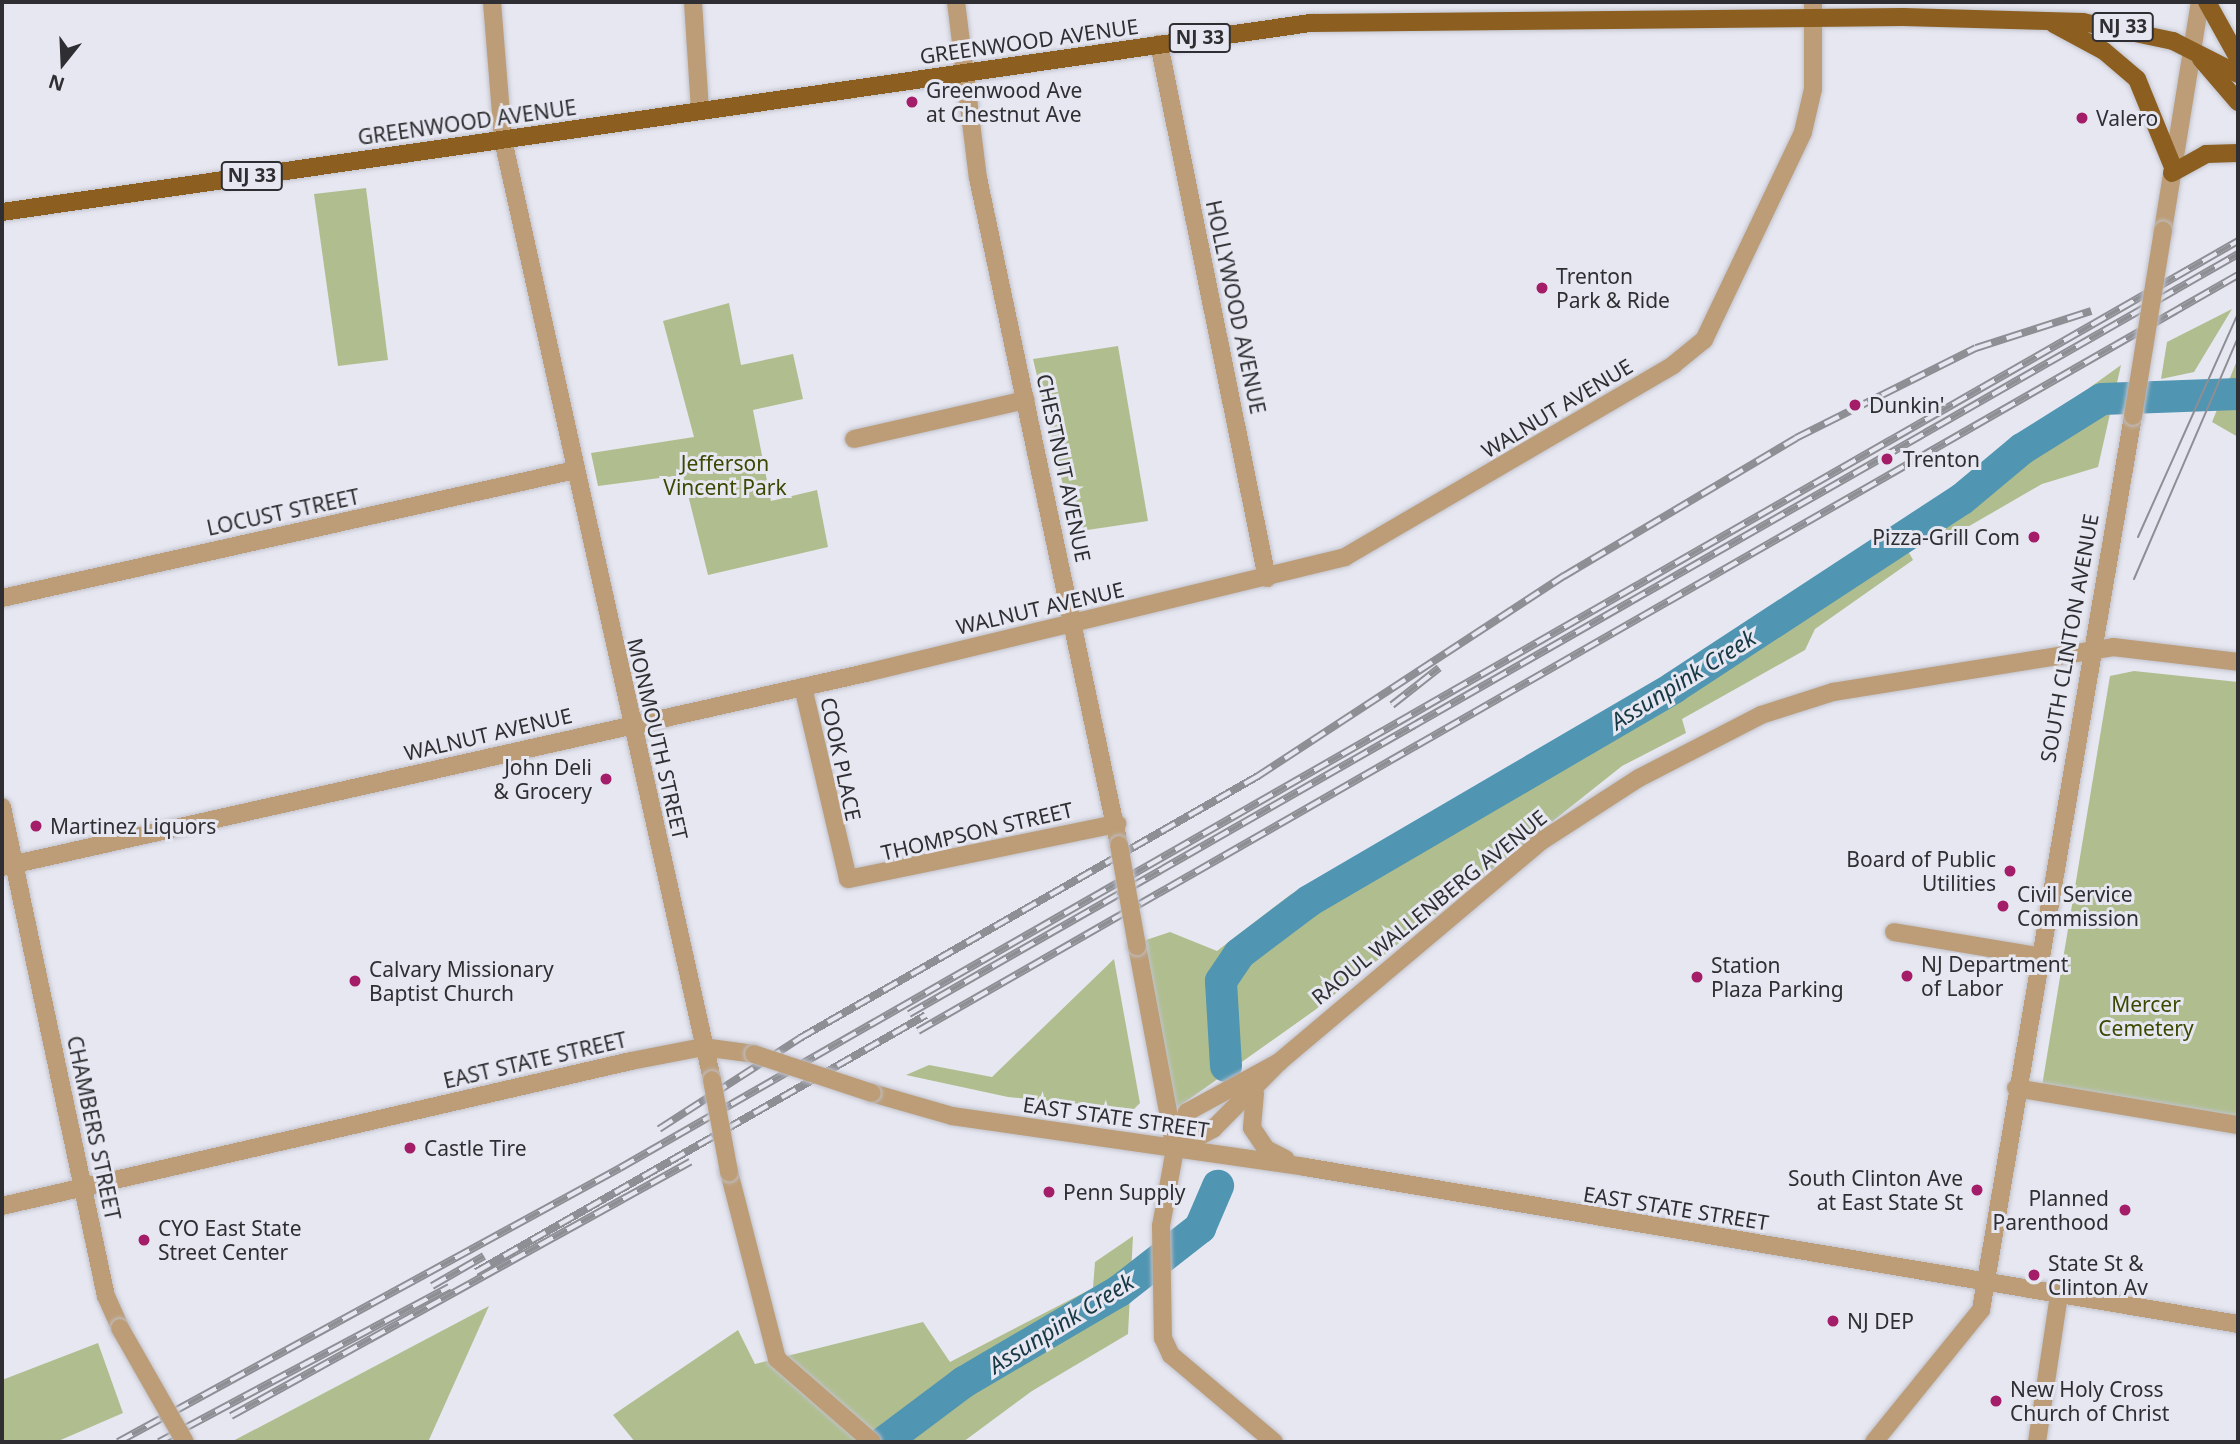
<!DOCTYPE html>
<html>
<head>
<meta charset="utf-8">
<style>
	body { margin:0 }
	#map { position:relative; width:2240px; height:1444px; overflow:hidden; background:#e6e7f1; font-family:"Noto Sans",sans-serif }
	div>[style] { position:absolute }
	.green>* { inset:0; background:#b0be8f }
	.river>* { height:32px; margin:-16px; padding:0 16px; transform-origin:16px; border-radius:16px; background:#5095b2 }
	.roads { filter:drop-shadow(0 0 2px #c1c2cb) drop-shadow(0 0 2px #c1c2cb) }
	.minor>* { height:18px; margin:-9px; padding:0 9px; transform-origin:9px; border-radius:9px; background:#bc9d77 }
	.tertiary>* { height:18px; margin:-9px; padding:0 9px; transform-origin:9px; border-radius:9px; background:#bc9d77 }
	.primary>* { height:18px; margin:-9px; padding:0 9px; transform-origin:9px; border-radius:9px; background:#8c5f20 }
	.tram>* { height:2px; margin:-1px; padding:0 1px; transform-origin:1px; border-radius:1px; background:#8e8e95 }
	.rail>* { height:8px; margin-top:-4px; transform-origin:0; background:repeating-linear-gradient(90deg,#e6e7f1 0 16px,#8e8e95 0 32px); box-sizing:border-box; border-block:2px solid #8e8e95 }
	.bridges { filter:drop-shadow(0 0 2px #c1c2cb) drop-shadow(0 0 2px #c1c2cb) }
	.minor-bridge>* { height:18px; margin:-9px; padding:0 9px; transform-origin:9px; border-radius:9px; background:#bc9d77 }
	.tertiary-bridge>* { height:18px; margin:-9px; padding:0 9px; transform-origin:9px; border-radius:9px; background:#bc9d77 }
	.dots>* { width:19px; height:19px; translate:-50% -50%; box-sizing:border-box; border:4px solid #e6e7f1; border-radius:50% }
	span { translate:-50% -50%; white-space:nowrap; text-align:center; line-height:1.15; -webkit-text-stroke:6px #e6e7f1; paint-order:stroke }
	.shield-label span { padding:2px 5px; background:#e6e7f1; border:2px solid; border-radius:5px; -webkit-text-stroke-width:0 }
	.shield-label { font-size:19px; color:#2f2f33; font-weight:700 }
	.street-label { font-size:21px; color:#2f2f33 }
	.poi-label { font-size:21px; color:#2f2f33 }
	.left { translate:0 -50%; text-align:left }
	.right { translate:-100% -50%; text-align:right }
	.park-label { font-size:21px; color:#3a4802 }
	.water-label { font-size:23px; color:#163744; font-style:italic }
	.frame { position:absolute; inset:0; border:4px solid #2f2f33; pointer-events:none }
	.north { position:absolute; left:28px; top:28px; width:70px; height:70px; -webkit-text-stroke:5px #e6e7f1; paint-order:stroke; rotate:198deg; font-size:19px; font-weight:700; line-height:28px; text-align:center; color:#2f2f33 }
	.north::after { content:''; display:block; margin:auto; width:24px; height:32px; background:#2f2f33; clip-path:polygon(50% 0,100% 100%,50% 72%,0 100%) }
</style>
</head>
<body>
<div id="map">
	<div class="green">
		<div style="clip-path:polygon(366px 188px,388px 360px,338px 366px,314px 194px)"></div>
		<div style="clip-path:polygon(729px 303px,741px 365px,793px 354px,803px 399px,753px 410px,771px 501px,817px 490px,828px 547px,708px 575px,683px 475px,598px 486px,591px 453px,694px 437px,663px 321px)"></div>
		<div style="clip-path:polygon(2232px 309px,2194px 372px,2161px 379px,2167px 342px)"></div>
		<div style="clip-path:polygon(1118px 346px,1148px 521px,1074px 532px,1033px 359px)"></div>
		<div style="clip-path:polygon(2238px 358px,2238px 437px,2212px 422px)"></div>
		<div style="clip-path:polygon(2121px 365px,2098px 467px,2042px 484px,1945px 540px,1926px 506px)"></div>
		<div style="clip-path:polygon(1895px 527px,1913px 560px,1815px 629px,1805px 650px,1682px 719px,1686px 733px,1622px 766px,1315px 1010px,1174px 1110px,1143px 941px,1170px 932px,1217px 951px,1290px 895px,1697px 662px)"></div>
		<div style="clip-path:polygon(2134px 671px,2238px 682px,2238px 1125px,2041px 1092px,2110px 676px)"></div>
		<div style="clip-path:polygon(1114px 959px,1140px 1103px,1134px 1109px,1008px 1097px,906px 1075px,929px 1065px,992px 1077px)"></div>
		<div style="clip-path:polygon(1133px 1236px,1128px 1334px,1032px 1391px,963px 1442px,635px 1442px,613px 1415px,738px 1330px,755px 1364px,923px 1322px,950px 1362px,1093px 1288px,1095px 1262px)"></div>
		<div style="clip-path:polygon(489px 1306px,428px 1442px,231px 1442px)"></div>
		<div style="clip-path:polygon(98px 1343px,123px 1413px,56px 1442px,2px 1442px,2px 1380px)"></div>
	</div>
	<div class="river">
		<div style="left:1226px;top:1066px;width:85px;rotate:-93.4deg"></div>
		<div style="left:1221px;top:981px;width:32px;rotate:-56deg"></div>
		<div style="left:1239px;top:954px;width:88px;rotate:-37.1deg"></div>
		<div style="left:1309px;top:901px;width:422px;rotate:-30.3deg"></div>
		<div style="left:1673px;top:688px;width:345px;rotate:-33.2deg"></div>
		<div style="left:1962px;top:499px;width:78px;rotate:-39.8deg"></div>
		<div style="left:2022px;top:449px;width:94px;rotate:-32deg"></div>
		<div style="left:2102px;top:399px;width:136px;rotate:-2.1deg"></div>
		<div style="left:884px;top:1442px;width:100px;rotate:-36.9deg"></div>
		<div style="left:964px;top:1382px;width:180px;rotate:-30.4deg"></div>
		<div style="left:1119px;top:1291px;width:103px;rotate:-37.9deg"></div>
		<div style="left:1200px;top:1228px;width:46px;rotate:-66.8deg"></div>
	</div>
	<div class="roads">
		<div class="minor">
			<div style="left:492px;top:2px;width:138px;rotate:85.4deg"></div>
			<div style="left:503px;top:140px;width:963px;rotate:77.46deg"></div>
			<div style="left:693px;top:2px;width:109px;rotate:86.3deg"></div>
			<div style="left:956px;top:2px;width:177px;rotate:82.9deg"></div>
			<div style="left:978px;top:178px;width:682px;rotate:78.06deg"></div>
			<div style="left:1159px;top:44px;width:545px;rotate:78.57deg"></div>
			<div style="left:854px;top:439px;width:176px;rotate:-12.8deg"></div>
			<div style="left:2px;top:598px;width:587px;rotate:-12.59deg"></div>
			<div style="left:803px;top:687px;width:197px;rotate:76.8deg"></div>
			<div style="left:848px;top:879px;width:275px;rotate:-11.6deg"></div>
			<div style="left:2px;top:867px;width:886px;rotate:-12.66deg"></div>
			<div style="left:866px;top:673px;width:493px;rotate:-13.6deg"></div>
			<div style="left:1345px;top:557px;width:380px;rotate:-30.3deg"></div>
			<div style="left:1673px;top:365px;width:40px;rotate:-39deg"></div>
			<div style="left:1704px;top:340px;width:230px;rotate:-64.5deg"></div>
			<div style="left:1803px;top:132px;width:44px;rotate:-76.9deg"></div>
			<div style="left:1813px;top:89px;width:87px;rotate:-90deg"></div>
			<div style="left:1894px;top:932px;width:146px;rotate:9.5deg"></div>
			<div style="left:1137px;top:946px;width:207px;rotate:79.4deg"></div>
			<div style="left:1175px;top:1149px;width:78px;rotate:100.3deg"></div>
			<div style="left:1161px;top:1226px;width:112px;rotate:89deg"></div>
			<div style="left:1163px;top:1338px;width:19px;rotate:65deg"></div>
			<div style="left:1171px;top:1355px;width:135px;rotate:40.2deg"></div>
			<div style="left:2016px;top:1088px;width:225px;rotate:9.5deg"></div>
			<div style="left:729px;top:1172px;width:193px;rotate:75.6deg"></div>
			<div style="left:777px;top:1359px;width:126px;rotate:41.1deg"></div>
			<div style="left:2037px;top:1442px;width:149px;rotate:-81.5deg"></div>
		</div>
		<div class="tertiary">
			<div style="left:2163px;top:230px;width:231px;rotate:-80.8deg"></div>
			<div style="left:2px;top:807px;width:500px;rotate:78deg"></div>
			<div style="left:106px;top:1296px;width:35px;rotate:66deg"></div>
			<div style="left:872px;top:1093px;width:83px;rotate:16deg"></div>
			<div style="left:952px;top:1116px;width:357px;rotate:8.2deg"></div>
			<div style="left:1305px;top:1167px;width:946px;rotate:9.55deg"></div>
			<div style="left:1255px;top:1093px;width:35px;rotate:95deg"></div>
			<div style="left:1252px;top:1128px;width:25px;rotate:56deg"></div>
			<div style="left:1266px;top:1149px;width:22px;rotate:27deg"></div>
			<div style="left:1177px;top:1148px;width:41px;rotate:-27.8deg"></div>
			<div style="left:1213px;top:1129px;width:94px;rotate:-45.4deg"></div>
			<div style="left:1279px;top:1062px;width:345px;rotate:-40.1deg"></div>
			<div style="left:1543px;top:840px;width:114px;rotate:-32.9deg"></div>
			<div style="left:1639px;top:778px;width:137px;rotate:-27.3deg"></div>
			<div style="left:1761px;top:715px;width:76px;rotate:-17.7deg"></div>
			<div style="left:1833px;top:692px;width:284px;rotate:-9.1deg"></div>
			<div style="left:2113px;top:647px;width:126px;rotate:6.8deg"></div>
			<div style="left:1175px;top:1149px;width:39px;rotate:-72deg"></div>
			<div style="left:1187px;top:1112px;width:105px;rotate:-28.5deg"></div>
			<div style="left:2px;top:1206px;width:645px;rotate:-12.98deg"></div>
			<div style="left:631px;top:1061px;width:73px;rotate:-11deg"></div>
			<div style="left:703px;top:1047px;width:51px;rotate:7.8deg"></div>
			<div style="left:1874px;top:1442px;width:170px;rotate:-51deg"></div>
			<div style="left:1981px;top:1310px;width:907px;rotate:-80.35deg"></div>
		</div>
		<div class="primary">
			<div style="left:2207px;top:2px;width:64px;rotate:61deg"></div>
			<div style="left:2054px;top:24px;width:57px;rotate:28.4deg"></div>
			<div style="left:2104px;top:51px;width:43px;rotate:40.3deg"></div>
			<div style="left:2137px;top:79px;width:95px;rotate:67.8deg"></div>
			<div style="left:2201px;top:59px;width:57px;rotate:49.3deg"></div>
			<div style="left:2172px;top:173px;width:39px;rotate:-29deg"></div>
			<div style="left:2206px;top:154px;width:32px;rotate:-2deg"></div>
			<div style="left:2px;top:212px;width:1323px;rotate:-8.22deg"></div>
			<div style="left:1311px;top:23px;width:592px;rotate:-0.58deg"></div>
			<div style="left:1903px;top:17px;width:180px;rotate:1.6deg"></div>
			<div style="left:2083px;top:22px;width:92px;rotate:11.9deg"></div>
			<div style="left:2173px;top:41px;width:73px;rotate:26.9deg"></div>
		</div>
	</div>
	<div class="tram">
		<div style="left:2138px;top:537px;width:245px;rotate:-65.9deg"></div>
		<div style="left:2134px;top:579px;width:263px;rotate:-66.7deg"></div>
	</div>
	<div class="rail">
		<div style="left:1392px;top:705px;width:60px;rotate:-38.2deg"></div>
		<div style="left:909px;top:1014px;width:1531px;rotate:-29.76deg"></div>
		<div style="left:918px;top:1031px;width:1521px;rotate:-29.8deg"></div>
		<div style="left:659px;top:1129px;width:168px;rotate:-32.8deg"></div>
		<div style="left:800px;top:1038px;width:528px;rotate:-29.77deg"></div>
		<div style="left:1258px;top:776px;width:366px;rotate:-33.2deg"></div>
		<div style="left:1564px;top:576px;width:270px;rotate:-30.7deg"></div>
		<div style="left:1796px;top:438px;width:201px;rotate:-26.6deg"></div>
		<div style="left:1976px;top:348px;width:121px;rotate:-17.8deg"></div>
		<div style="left:476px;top:1272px;width:518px;rotate:-29.73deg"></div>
		<div style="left:432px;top:1286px;width:60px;rotate:-30deg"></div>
		<div style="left:231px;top:1416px;width:525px;rotate:-28.96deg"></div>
		<div style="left:118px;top:1442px;width:572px;rotate:-28.63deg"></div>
		<div style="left:620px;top:1168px;width:1865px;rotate:-29.81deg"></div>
		<div style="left:159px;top:1442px;width:329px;rotate:-28.1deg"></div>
	</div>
	<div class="bridges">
		<div class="minor-bridge">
			<div style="left:1119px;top:845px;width:103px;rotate:79.9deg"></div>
			<div style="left:712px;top:1080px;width:94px;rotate:79.5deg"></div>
		</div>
		<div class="tertiary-bridge">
			<div style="left:2133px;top:416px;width:188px;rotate:-80.8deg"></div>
			<div style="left:754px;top:1054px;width:124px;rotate:18.3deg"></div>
			<div style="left:120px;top:1328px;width:131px;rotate:60.3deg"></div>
		</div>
	</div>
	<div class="dots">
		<div style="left:912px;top:102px;background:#a41d68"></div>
		<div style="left:2082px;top:118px;background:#a41d68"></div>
		<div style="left:1542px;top:288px;background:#a41d68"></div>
		<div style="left:1855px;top:405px;background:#a41d68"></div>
		<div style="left:1887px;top:459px;background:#a41d68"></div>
		<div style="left:2034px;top:537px;background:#a41d68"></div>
		<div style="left:606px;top:779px;background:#a41d68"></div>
		<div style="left:36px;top:826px;background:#a41d68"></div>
		<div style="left:2010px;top:871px;background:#a41d68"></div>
		<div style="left:2003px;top:906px;background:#a41d68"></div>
		<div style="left:1907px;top:976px;background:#a41d68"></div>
		<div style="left:1697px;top:977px;background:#a41d68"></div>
		<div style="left:355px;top:981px;background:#a41d68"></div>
		<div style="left:410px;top:1148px;background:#a41d68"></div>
		<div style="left:1977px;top:1190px;background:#a41d68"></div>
		<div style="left:1049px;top:1192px;background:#a41d68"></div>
		<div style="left:2125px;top:1210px;background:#a41d68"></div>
		<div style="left:144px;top:1240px;background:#a41d68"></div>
		<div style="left:2034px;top:1275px;background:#a41d68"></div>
		<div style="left:1833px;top:1321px;background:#a41d68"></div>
		<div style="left:1996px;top:1401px;background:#a41d68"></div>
	</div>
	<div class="shield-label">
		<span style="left:2123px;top:27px">NJ 33</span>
		<span style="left:1200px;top:38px">NJ 33</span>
		<span style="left:252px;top:176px">NJ 33</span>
	</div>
	<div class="street-label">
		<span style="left:1029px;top:41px;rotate:-8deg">GREENWOOD AVENUE</span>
		<span style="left:467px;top:122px;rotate:-8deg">GREENWOOD AVENUE</span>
		<span style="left:1236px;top:307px;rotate:78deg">HOLLYWOOD AVENUE</span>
		<span style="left:1557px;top:408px;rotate:-31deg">WALNUT AVENUE</span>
		<span style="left:1064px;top:468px;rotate:78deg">CHESTNUT AVENUE</span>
		<span style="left:283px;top:512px;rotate:-12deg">LOCUST STREET</span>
		<span style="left:1040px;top:608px;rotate:-13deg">WALNUT AVENUE</span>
		<span style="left:2069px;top:638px;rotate:-80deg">SOUTH CLINTON AVENUE</span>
		<span style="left:488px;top:734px;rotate:-13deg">WALNUT AVENUE</span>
		<span style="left:658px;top:739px;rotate:77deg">MONMOUTH STREET</span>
		<span style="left:841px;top:759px;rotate:78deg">COOK PLACE</span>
		<span style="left:977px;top:831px;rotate:-13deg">THOMPSON STREET</span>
		<span style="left:1429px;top:907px;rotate:-39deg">RAOUL WALLENBERG AVENUE</span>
		<span style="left:535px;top:1060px;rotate:-13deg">EAST STATE STREET</span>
		<span style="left:1116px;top:1117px;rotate:8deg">EAST STATE STREET</span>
		<span style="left:94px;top:1128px;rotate:78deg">CHAMBERS STREET</span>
		<span style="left:1676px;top:1208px;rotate:9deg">EAST STATE STREET</span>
	</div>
	<div class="poi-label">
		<span class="left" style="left:926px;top:102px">Greenwood Ave<br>at Chestnut Ave</span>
		<span class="left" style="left:2096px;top:118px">Valero</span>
		<span class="left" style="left:1556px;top:288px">Trenton<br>Park &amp; Ride</span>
		<span class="left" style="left:1869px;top:405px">Dunkin'</span>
		<span class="left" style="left:1903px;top:459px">Trenton</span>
		<span class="right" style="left:2020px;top:537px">Pizza-Grill Com</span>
		<span class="right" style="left:592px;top:779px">John Deli<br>&amp; Grocery</span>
		<span class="left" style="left:50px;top:826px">Martinez Liquors</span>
		<span class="right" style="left:1996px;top:871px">Board of Public<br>Utilities</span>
		<span class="left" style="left:2017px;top:906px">Civil Service<br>Commission</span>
		<span class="left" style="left:1921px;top:976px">NJ Department<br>of Labor</span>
		<span class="left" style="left:1711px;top:977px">Station<br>Plaza Parking</span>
		<span class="left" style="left:369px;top:981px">Calvary Missionary<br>Baptist Church</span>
		<span class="left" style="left:424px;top:1148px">Castle Tire</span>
		<span class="right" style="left:1963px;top:1190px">South Clinton Ave<br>at East State St</span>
		<span class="left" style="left:1063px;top:1192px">Penn Supply</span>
		<span class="right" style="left:2109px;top:1210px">Planned<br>Parenthood</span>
		<span class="left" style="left:158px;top:1240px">CYO East State<br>Street Center</span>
		<span class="left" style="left:2048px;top:1275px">State St &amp;<br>Clinton Av</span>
		<span class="left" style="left:1847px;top:1321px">NJ DEP</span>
		<span class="left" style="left:2010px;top:1401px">New Holy Cross<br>Church of Christ</span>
	</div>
	<div class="park-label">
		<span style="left:725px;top:475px">Jefferson<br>Vincent Park</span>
		<span style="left:2146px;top:1016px">Mercer<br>Cemetery</span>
	</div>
	<div class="water-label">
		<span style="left:1683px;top:679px;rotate:-32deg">Assunpink Creek</span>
		<span style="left:1061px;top:1323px;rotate:-32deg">Assunpink Creek</span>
	</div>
	<div class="frame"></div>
	<div class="north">N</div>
</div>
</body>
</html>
